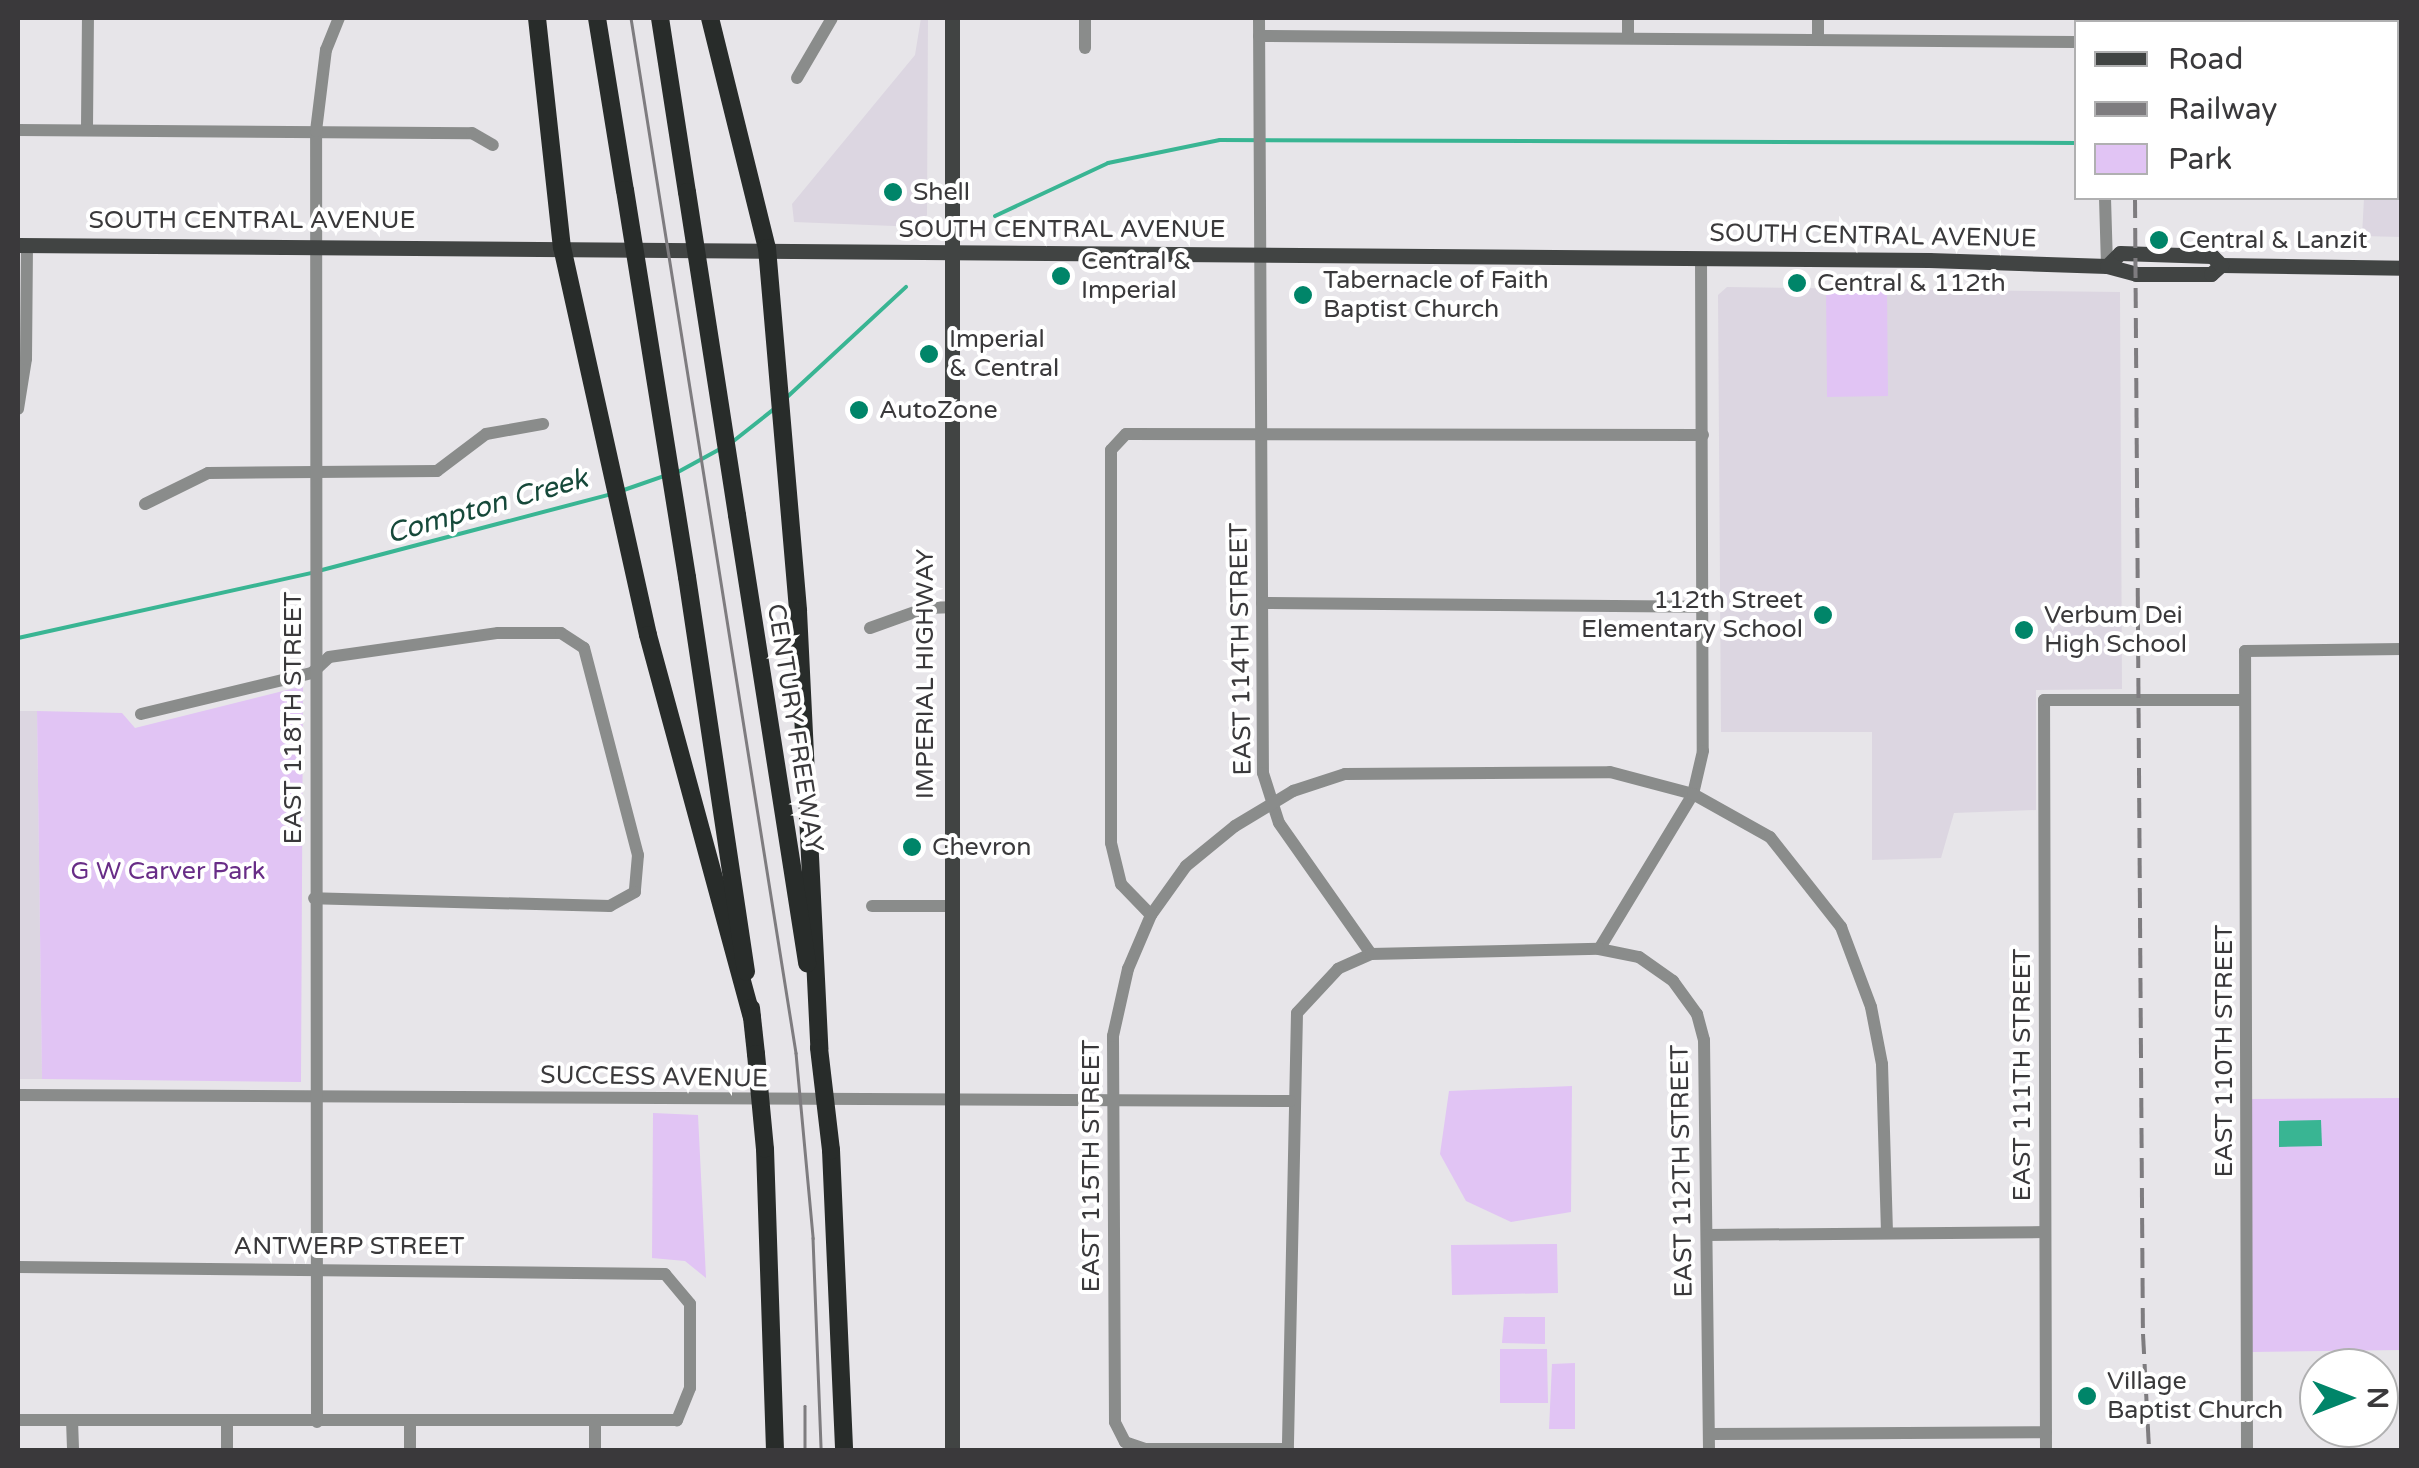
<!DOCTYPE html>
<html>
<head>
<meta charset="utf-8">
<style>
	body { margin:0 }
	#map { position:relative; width:2419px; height:1468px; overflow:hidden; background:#e7e5e9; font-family:"Varela Round",sans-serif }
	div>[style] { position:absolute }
	.built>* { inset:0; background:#dcd6e1 }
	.green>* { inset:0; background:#e1c4f4 }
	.water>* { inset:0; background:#39b593 }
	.stream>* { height:4px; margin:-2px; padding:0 2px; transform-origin:2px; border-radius:2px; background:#39b593 }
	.minor>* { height:12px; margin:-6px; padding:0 6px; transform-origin:6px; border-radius:6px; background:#8a8c8b }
	.major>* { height:15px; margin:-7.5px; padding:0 7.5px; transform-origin:7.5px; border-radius:7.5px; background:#414443 }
	.highway>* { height:18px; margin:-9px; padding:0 9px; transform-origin:9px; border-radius:9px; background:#282c2a }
	.tram>* { height:2.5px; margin:-1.25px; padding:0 1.25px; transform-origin:1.25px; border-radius:1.25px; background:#7e7c7f }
	.rail>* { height:4px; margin-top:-2px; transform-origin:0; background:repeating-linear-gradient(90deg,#7e7c7f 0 20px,transparent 0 30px) }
	.highway-bridge>* { height:18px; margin:-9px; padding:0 9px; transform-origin:9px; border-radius:9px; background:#282c2a }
	.dots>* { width:28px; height:28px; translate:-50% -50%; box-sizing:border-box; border:5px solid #fff; border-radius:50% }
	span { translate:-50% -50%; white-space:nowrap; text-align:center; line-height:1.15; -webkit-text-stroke:8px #fff; paint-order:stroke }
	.poi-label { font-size:25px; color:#3a393b }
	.left { translate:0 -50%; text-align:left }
	.right { translate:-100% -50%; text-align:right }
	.street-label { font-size:25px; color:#3a393b }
	.park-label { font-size:25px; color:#682d87 }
	.water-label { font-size:28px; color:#16493a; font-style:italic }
	.frame { position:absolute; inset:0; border:20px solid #3a393b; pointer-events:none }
	.legend { position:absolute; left:2074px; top:20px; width:325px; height:180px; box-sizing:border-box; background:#fff; border:2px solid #b0b0b1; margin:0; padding:12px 18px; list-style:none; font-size:30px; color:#3a393b }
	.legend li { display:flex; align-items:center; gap:20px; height:50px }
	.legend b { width:50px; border:2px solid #b0b0b1 }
	.north { position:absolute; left:2299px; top:1348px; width:100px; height:100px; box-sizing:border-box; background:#fff; border:2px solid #b0b0b1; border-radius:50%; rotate:90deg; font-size:28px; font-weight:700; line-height:40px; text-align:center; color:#3a393b }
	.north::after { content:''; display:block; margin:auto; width:35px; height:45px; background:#008569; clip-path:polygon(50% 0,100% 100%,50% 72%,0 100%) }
</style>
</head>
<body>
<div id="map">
	<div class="built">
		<div style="clip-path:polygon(921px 18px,928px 18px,927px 215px,919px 227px,794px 222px,792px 204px,915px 55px)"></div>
		<div style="clip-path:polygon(2401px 115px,2401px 237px,2362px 236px,2364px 198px,2396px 198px)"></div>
		<div style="clip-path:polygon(1727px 287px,2120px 292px,2122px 689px,2036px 690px,2036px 810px,1954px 813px,1941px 858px,1872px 860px,1872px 732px,1721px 732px,1718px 295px)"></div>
		<div style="clip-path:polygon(18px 711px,37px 711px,42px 1079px,18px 1079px)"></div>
	</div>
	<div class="green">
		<div style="clip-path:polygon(1826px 288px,1887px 288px,1888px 396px,1827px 397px)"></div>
		<div style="clip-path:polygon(303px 686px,301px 1082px,42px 1079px,37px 711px,122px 713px,135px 728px)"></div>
		<div style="clip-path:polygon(1572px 1086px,1571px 1212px,1511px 1222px,1466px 1201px,1440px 1154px,1449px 1091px)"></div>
		<div style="clip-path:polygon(2401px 1098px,2401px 1350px,2252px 1352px,2251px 1099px)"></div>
		<div style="clip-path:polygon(653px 1113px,698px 1115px,706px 1278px,685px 1261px,652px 1258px)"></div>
		<div style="clip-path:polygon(1557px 1244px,1558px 1293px,1452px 1295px,1451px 1245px)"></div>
		<div style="clip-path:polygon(1545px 1317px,1545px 1344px,1502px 1343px,1504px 1317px)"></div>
		<div style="clip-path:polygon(1500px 1349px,1547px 1349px,1548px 1403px,1500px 1403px)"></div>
		<div style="clip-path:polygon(1575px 1363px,1575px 1429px,1549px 1429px,1552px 1364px)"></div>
	</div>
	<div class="water">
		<div style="clip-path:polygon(2321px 1120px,2322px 1146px,2279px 1147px,2279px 1121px)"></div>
	</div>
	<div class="stream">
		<div style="left:2396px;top:90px;width:7px;rotate:-34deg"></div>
		<div style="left:995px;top:216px;width:125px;rotate:-25.1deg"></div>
		<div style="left:1108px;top:163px;width:114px;rotate:-11.6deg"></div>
		<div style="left:1220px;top:140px;width:856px;rotate:0.2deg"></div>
		<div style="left:785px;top:399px;width:165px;rotate:-42.8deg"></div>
		<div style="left:731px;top:443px;width:55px;rotate:-38.3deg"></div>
		<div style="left:678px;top:472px;width:50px;rotate:-28.6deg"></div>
		<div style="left:621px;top:491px;width:46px;rotate:-19.2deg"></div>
		<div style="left:322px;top:570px;width:300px;rotate:-14.7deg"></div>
		<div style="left:18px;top:638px;width:301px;rotate:-12.5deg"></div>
	</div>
	<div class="minor">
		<div style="left:1259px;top:18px;width:755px;rotate:89.7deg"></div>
		<div style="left:1263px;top:773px;width:52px;rotate:72.3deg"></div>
		<div style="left:1279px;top:823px;width:160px;rotate:54.9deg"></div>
		<div style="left:1371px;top:954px;width:36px;rotate:156deg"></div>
		<div style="left:1338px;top:969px;width:60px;rotate:133deg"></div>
		<div style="left:1297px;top:1013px;width:437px;rotate:91.2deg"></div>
		<div style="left:2089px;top:18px;width:4px;rotate:90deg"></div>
		<div style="left:1259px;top:36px;width:817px;rotate:0.42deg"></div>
		<div style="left:1628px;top:37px;width:19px;rotate:-90deg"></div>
		<div style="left:1818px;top:39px;width:21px;rotate:-90deg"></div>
		<div style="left:1085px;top:48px;width:30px;rotate:-90deg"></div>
		<div style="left:797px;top:78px;width:69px;rotate:-59.7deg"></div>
		<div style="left:87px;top:128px;width:110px;rotate:-89.5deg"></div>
		<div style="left:18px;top:130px;width:454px;rotate:0.4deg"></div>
		<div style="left:472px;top:133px;width:24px;rotate:30deg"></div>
		<div style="left:2105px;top:198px;width:68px;rotate:88.3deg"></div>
		<div style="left:1701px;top:258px;width:493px;rotate:89.8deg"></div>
		<div style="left:1703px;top:751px;width:44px;rotate:103.1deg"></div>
		<div style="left:1693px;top:794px;width:181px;rotate:121.2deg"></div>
		<div style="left:1599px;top:949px;width:41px;rotate:11.3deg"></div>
		<div style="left:1639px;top:957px;width:42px;rotate:35.2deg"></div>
		<div style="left:1673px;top:981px;width:41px;rotate:54deg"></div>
		<div style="left:1697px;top:1014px;width:27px;rotate:75deg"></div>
		<div style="left:1704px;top:1040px;width:410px;rotate:89.3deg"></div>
		<div style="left:18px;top:409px;width:51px;rotate:-80.9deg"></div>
		<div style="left:26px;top:359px;width:114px;rotate:-89.5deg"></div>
		<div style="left:145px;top:504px;width:70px;rotate:-26.2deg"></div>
		<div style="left:208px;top:473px;width:229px;rotate:-0.5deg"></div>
		<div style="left:437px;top:471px;width:61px;rotate:-37.1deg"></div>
		<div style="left:486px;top:434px;width:58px;rotate:-10deg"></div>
		<div style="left:1262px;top:603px;width:441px;rotate:0.5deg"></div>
		<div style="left:870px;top:628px;width:59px;rotate:-19.7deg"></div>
		<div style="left:926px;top:608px;width:24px;rotate:-2deg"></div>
		<div style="left:141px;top:714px;width:176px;rotate:-13.5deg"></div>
		<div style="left:312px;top:673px;width:23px;rotate:-43deg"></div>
		<div style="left:329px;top:657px;width:171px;rotate:-8.1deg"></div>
		<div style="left:498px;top:633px;width:63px"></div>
		<div style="left:561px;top:633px;width:27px;rotate:33deg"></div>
		<div style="left:584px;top:648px;width:214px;rotate:75.4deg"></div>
		<div style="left:638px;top:855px;width:37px;rotate:95deg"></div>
		<div style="left:635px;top:892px;width:29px;rotate:151deg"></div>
		<div style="left:610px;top:906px;width:296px;rotate:-178.5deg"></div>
		<div style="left:872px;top:906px;width:79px"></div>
		<div style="left:1151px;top:915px;width:60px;rotate:-54.5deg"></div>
		<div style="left:1186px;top:866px;width:63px;rotate:-39.2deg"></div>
		<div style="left:1235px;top:826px;width:68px;rotate:-31.1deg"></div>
		<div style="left:1293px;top:791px;width:55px;rotate:-18.1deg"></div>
		<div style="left:1345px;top:774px;width:265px;rotate:-0.4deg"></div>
		<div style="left:1610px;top:772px;width:86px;rotate:14.8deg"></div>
		<div style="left:1693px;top:794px;width:88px;rotate:29.2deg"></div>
		<div style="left:1770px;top:837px;width:115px;rotate:51.7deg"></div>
		<div style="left:1841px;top:927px;width:85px;rotate:69.4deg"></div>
		<div style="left:1871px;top:1007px;width:58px;rotate:79.1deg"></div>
		<div style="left:1882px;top:1064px;width:169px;rotate:88.3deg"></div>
		<div style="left:1371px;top:954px;width:228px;rotate:-1.3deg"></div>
		<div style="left:18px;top:1095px;width:1272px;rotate:0.27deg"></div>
		<div style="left:1707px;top:1235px;width:338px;rotate:-0.5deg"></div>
		<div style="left:18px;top:1267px;width:647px;rotate:0.62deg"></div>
		<div style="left:665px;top:1274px;width:39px;rotate:50deg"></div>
		<div style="left:690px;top:1304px;width:84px;rotate:90deg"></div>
		<div style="left:690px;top:1388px;width:35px;rotate:112deg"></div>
		<div style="left:677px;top:1420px;width:659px;rotate:180deg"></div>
		<div style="left:72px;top:1420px;width:30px;rotate:88deg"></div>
		<div style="left:227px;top:1422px;width:28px;rotate:90deg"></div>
		<div style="left:317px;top:1422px;width:1291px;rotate:-90.04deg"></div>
		<div style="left:316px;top:131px;width:82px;rotate:-83deg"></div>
		<div style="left:326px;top:50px;width:35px;rotate:-68deg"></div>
		<div style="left:595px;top:1422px;width:28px;rotate:90deg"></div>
		<div style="left:410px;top:1424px;width:26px;rotate:90deg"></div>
		<div style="left:1709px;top:1434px;width:337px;rotate:-0.3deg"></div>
		<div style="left:1288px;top:1449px;width:143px;rotate:180deg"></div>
		<div style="left:1145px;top:1449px;width:21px;rotate:-161deg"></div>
		<div style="left:1125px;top:1442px;width:22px;rotate:-117deg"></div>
		<div style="left:1115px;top:1422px;width:386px;rotate:-90.3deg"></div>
		<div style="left:1113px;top:1036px;width:69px;rotate:-77.4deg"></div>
		<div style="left:1128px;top:969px;width:59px;rotate:-66.9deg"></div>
		<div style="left:1151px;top:915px;width:43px;rotate:-134.1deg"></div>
		<div style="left:1121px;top:884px;width:42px;rotate:-103.7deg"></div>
		<div style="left:1111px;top:843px;width:393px;rotate:-90deg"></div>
		<div style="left:1111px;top:450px;width:22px;rotate:-47deg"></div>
		<div style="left:1126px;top:434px;width:577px;rotate:0.1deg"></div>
		<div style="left:2046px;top:1450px;width:750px;rotate:-90.15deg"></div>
		<div style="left:2044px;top:700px;width:201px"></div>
		<div style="left:2247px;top:1450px;width:799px;rotate:-90.14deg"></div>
		<div style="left:2245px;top:651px;width:157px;rotate:-0.7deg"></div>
	</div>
	<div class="major">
		<div style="left:18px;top:245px;width:1911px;rotate:0.45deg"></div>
		<div style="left:1929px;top:260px;width:178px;rotate:1.9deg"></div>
		<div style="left:2107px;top:266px;width:30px;rotate:15deg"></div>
		<div style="left:2136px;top:274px;width:75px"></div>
		<div style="left:2211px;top:274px;width:13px;rotate:-42deg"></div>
		<div style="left:2221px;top:265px;width:181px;rotate:0.9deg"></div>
		<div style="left:2107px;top:266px;width:18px;rotate:-45deg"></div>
		<div style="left:2120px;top:253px;width:92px;rotate:1.9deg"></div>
		<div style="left:2212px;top:256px;width:13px;rotate:45deg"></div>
		<div style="left:952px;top:1450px;width:1432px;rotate:-90deg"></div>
	</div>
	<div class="highway">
		<div style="left:537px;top:18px;width:230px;rotate:83.8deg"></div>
		<div style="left:562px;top:247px;width:397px;rotate:77.5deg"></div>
		<div style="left:648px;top:635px;width:396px;rotate:74.8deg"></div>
		<div style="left:597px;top:18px;width:174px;rotate:80.8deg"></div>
		<div style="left:660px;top:18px;width:176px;rotate:81.2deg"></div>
		<div style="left:710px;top:18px;width:237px;rotate:76.1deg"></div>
		<div style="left:767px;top:248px;width:364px;rotate:85.1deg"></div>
		<div style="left:798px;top:611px;width:438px;rotate:87.2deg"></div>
		<div style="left:737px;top:515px;width:454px;rotate:81.1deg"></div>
		<div style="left:687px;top:577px;width:399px;rotate:81.5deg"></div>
		<div style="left:751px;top:1008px;width:46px;rotate:83.8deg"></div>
		<div style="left:765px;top:1149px;width:301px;rotate:88.1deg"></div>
		<div style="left:831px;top:1150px;width:300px;rotate:87.5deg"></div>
	</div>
	<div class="tram">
		<div style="left:631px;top:18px;width:1048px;rotate:80.94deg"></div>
		<div style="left:796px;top:1053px;width:186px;rotate:84.7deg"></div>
		<div style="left:813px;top:1238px;width:212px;rotate:87.8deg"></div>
		<div style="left:805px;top:1406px;width:44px;rotate:90deg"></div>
	</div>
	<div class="rail">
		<div style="left:2118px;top:18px;width:4px;rotate:76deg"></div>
		<div style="left:2135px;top:198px;width:1136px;rotate:89.6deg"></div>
		<div style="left:2143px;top:1334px;width:116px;rotate:87deg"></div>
	</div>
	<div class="highway-bridge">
		<div style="left:625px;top:190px;width:392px;rotate:80.9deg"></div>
		<div style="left:687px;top:192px;width:327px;rotate:81.2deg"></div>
		<div style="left:819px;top:1048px;width:103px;rotate:83.3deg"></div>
		<div style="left:756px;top:1054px;width:95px;rotate:84.6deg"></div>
	</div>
	<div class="dots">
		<div style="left:893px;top:192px;background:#008569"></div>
		<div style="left:2159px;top:240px;background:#008569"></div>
		<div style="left:1061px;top:276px;background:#008569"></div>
		<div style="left:1797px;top:283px;background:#008569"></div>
		<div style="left:1303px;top:295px;background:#008569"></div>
		<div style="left:929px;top:354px;background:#008569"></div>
		<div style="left:859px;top:410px;background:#008569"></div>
		<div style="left:1823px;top:615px;background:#008569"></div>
		<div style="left:2024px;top:630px;background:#008569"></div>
		<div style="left:912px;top:847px;background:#008569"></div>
		<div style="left:2087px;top:1396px;background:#008569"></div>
	</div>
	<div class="poi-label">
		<span class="left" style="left:913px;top:192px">Shell</span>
		<span class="left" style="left:2179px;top:240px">Central &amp; Lanzit</span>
		<span class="left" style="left:1081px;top:276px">Central &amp;<br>Imperial</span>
		<span class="left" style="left:1323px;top:295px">Tabernacle of Faith<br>Baptist Church</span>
		<span class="left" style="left:1817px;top:283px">Central &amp; 112th</span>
		<span class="left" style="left:949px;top:354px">Imperial<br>&amp; Central</span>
		<span class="left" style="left:879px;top:410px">AutoZone</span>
		<span class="right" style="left:1803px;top:615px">112th Street<br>Elementary School</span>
		<span class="left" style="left:2044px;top:630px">Verbum Dei<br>High School</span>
		<span class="left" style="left:932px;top:847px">Chevron</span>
		<span class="left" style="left:2107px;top:1396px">Village<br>Baptist Church</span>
	</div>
	<div class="street-label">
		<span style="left:252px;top:220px">SOUTH CENTRAL AVENUE</span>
		<span style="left:1062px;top:229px">SOUTH CENTRAL AVENUE</span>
		<span style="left:1873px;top:236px;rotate:1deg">SOUTH CENTRAL AVENUE</span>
		<span style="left:1241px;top:649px;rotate:-91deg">EAST 114TH STREET</span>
		<span style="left:925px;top:674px;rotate:-90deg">IMPERIAL HIGHWAY</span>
		<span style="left:293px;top:718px;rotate:-90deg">EAST 118TH STREET</span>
		<span style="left:795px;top:728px;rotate:81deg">CENTURY FREEWAY</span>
		<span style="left:2224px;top:1051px;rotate:-90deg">EAST 110TH STREET</span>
		<span style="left:2022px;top:1075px;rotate:-90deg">EAST 111TH STREET</span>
		<span style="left:654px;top:1077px;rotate:1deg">SUCCESS AVENUE</span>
		<span style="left:1091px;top:1166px;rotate:-90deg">EAST 115TH STREET</span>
		<span style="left:1682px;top:1171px;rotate:-91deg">EAST 112TH STREET</span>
		<span style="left:349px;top:1246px">ANTWERP STREET</span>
	</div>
	<div class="park-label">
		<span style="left:168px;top:871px">G W Carver Park</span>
	</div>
	<div class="water-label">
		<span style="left:487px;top:506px;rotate:-16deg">Compton Creek</span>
	</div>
	<div class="frame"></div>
	<ul class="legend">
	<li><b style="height:12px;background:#414443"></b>Road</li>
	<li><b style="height:12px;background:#7e7c7f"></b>Railway</li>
	<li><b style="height:28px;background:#e1c4f4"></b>Park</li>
	</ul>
	<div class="north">N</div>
</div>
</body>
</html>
